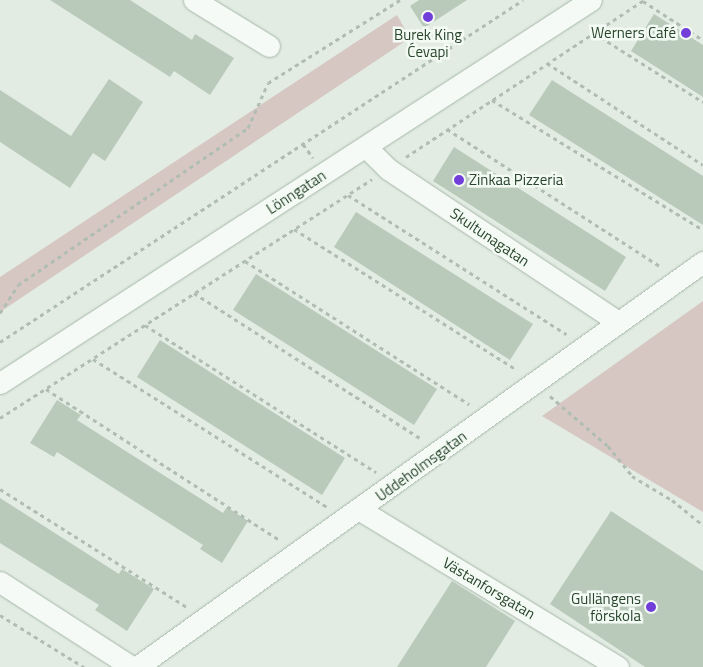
<!DOCTYPE html>
<html>
<head>
<meta charset="utf-8">
<style>
	body { margin:0 }
	#map { position:relative; width:703px; height:667px; overflow:hidden; background:#e2ece3; font-family:"Titillium Web",sans-serif }
	div>[style] { position:absolute }
	.green>* { inset:0; background:#d6c7c3 }
	.building>* { inset:0; background:#b9cabb }
	.path>* { height:3px; margin-top:-1.5px; transform-origin:0; background:repeating-linear-gradient(90deg,#b0bdb1 0 4px,transparent 0 8px) }
	.roads { filter:drop-shadow(0 0 1px #a7b7a8) drop-shadow(0 0 1px #a7b7a8) }
	.minor>* { height:21px; margin:-10.5px; padding:0 10.5px; transform-origin:10.5px; border-radius:10.5px; background:#f6faf6 }
	.dots>* { width:14px; height:14px; translate:-50% -50%; box-sizing:border-box; border:2px solid #f3f9f3; border-radius:50% }
	span { translate:-50% -50%; white-space:nowrap; text-align:center; line-height:1.15; -webkit-text-stroke:5px #f3f9f3; paint-order:stroke }
	.poi-label { font-size:15px; color:#29462c }
	.right { translate:-100% -50%; text-align:right }
	.left { translate:0 -50%; text-align:left }
	.street-label { font-size:15px; color:#29462c }
</style>
</head>
<body>
<div id="map">
	<div class="green">
		<div style="clip-path:polygon(397px 15px,410px 38px,0 312px,0 277px)"></div>
		<div style="clip-path:polygon(703px 301px,703px 512px,542px 416px)"></div>
	</div>
	<div class="building">
		<div style="clip-path:polygon(50px 0,130px 0,192px 40px,195px 34px,234px 58px,210px 95px,174px 71px,170px 77px)"></div>
		<div style="clip-path:polygon(419px 0,467px 0,424px 28px,410px 6px)"></div>
		<div style="clip-path:polygon(654px 14px,703px 45px,703px 97px,631px 51px)"></div>
		<div style="clip-path:polygon(109px 79px,143px 102px,105px 161px,93px 153px,70px 188px,0 142px,0 90px,71px 136px)"></div>
		<div style="clip-path:polygon(552px 80px,703px 176px,703px 225px,529px 115px)"></div>
		<div style="clip-path:polygon(454px 147px,626px 257px,605px 291px,433px 181px)"></div>
		<div style="clip-path:polygon(356px 212px,533px 324px,510px 360px,334px 247px)"></div>
		<div style="clip-path:polygon(256px 274px,437px 389px,414px 425px,233px 310px)"></div>
		<div style="clip-path:polygon(160px 340px,345px 458px,322px 495px,137px 377px)"></div>
		<div style="clip-path:polygon(57px 400px,81px 415px,77px 420px,223px 513px,227px 507px,248px 521px,222px 563px,200px 549px,203px 545px,57px 452px,54px 457px,30px 443px)"></div>
		<div style="clip-path:polygon(0 498px,119px 574px,122px 569px,154px 589px,127px 631px,95px 610px,99px 605px,0 543px)"></div>
		<div style="clip-path:polygon(611px 511px,703px 571px,703px 667px,645px 667px,550px 604px)"></div>
		<div style="clip-path:polygon(452px 581px,515px 621px,486px 667px,397px 667px)"></div>
	</div>
	<div class="path">
		<div style="left:643px;top:1px;width:72px;rotate:33deg"></div>
		<div style="left:594px;top:33px;width:129px;rotate:32.3deg"></div>
		<div style="left:547px;top:63px;width:186px;rotate:33.2deg"></div>
		<div style="left:492px;top:100px;width:248px;rotate:31.6deg"></div>
		<div style="left:447px;top:129px;width:255px;rotate:32.8deg"></div>
		<div style="left:303px;top:144px;width:17px;rotate:54deg"></div>
		<div style="left:406px;top:157px;width:285px;rotate:-33.4deg"></div>
		<div style="left:348px;top:195px;width:259px;rotate:32.5deg"></div>
		<div style="left:294px;top:229px;width:264px;rotate:32.3deg"></div>
		<div style="left:245px;top:261px;width:266px;rotate:32.6deg"></div>
		<div style="left:194px;top:293px;width:270px;rotate:32.7deg"></div>
		<div style="left:0;top:313px;width:33px;rotate:-57deg"></div>
		<div style="left:18px;top:285px;width:278px;rotate:-34.3deg"></div>
		<div style="left:248px;top:128px;width:49px;rotate:-66deg"></div>
		<div style="left:268px;top:83px;width:156px;rotate:-32.2deg"></div>
		<div style="left:145px;top:325px;width:274px;rotate:32.5deg"></div>
		<div style="left:0;top:342px;width:625px;rotate:-33.18deg"></div>
		<div style="left:93px;top:359px;width:277px;rotate:32.3deg"></div>
		<div style="left:46px;top:389px;width:280px;rotate:32.9deg"></div>
		<div style="left:550px;top:396px;width:77px;rotate:40.8deg"></div>
		<div style="left:608px;top:446px;width:38px;rotate:51deg"></div>
		<div style="left:632px;top:476px;width:47px;rotate:31deg"></div>
		<div style="left:672px;top:500px;width:40px;rotate:39deg"></div>
		<div style="left:0;top:418px;width:442px;rotate:-32.7deg"></div>
		<div style="left:0;top:489px;width:221px;rotate:32.3deg"></div>
		<div style="left:0;top:615px;width:99px;rotate:31.8deg"></div>
	</div>
	<div class="roads">
		<div class="minor">
			<div style="left:194px;top:0;width:88px;rotate:31.5deg"></div>
			<div style="left:366px;top:147px;width:31px;rotate:45deg"></div>
			<div style="left:388px;top:169px;width:276px;rotate:33.6deg"></div>
			<div style="left:0;top:383px;width:704px;rotate:-32.95deg"></div>
			<div style="left:360px;top:510px;width:302px;rotate:31.3deg"></div>
			<div style="left:0;top:582px;width:157px;rotate:32.8deg"></div>
			<div style="left:137px;top:667px;width:696px;rotate:-35.59deg"></div>
		</div>
	</div>
	<div class="dots">
		<div style="left:428px;top:17px;background:#713eda"></div>
		<div style="left:686px;top:33px;background:#713eda"></div>
		<div style="left:459px;top:180px;background:#713eda"></div>
		<div style="left:651px;top:607px;background:#713eda"></div>
	</div>
	<div class="poi-label">
		<span class="right" style="left:676px;top:33px">Werners Café</span>
		<span style="left:428px;top:43px">Burek King<br>Ćevapi</span>
		<span class="left" style="left:469px;top:180px">Zinkaa Pizzeria</span>
		<span class="right" style="left:641px;top:607px">Gullängens<br>förskola</span>
	</div>
	<div class="street-label">
		<span style="left:296px;top:192px;rotate:-33deg">Lönngatan</span>
		<span style="left:490px;top:237px;rotate:34deg">Skultunagatan</span>
		<span style="left:421px;top:466px;rotate:-36deg">Uddeholmsgatan</span>
		<span style="left:489px;top:588px;rotate:31deg">Västanforsgatan</span>
	</div>
</div>
</body>
</html>
